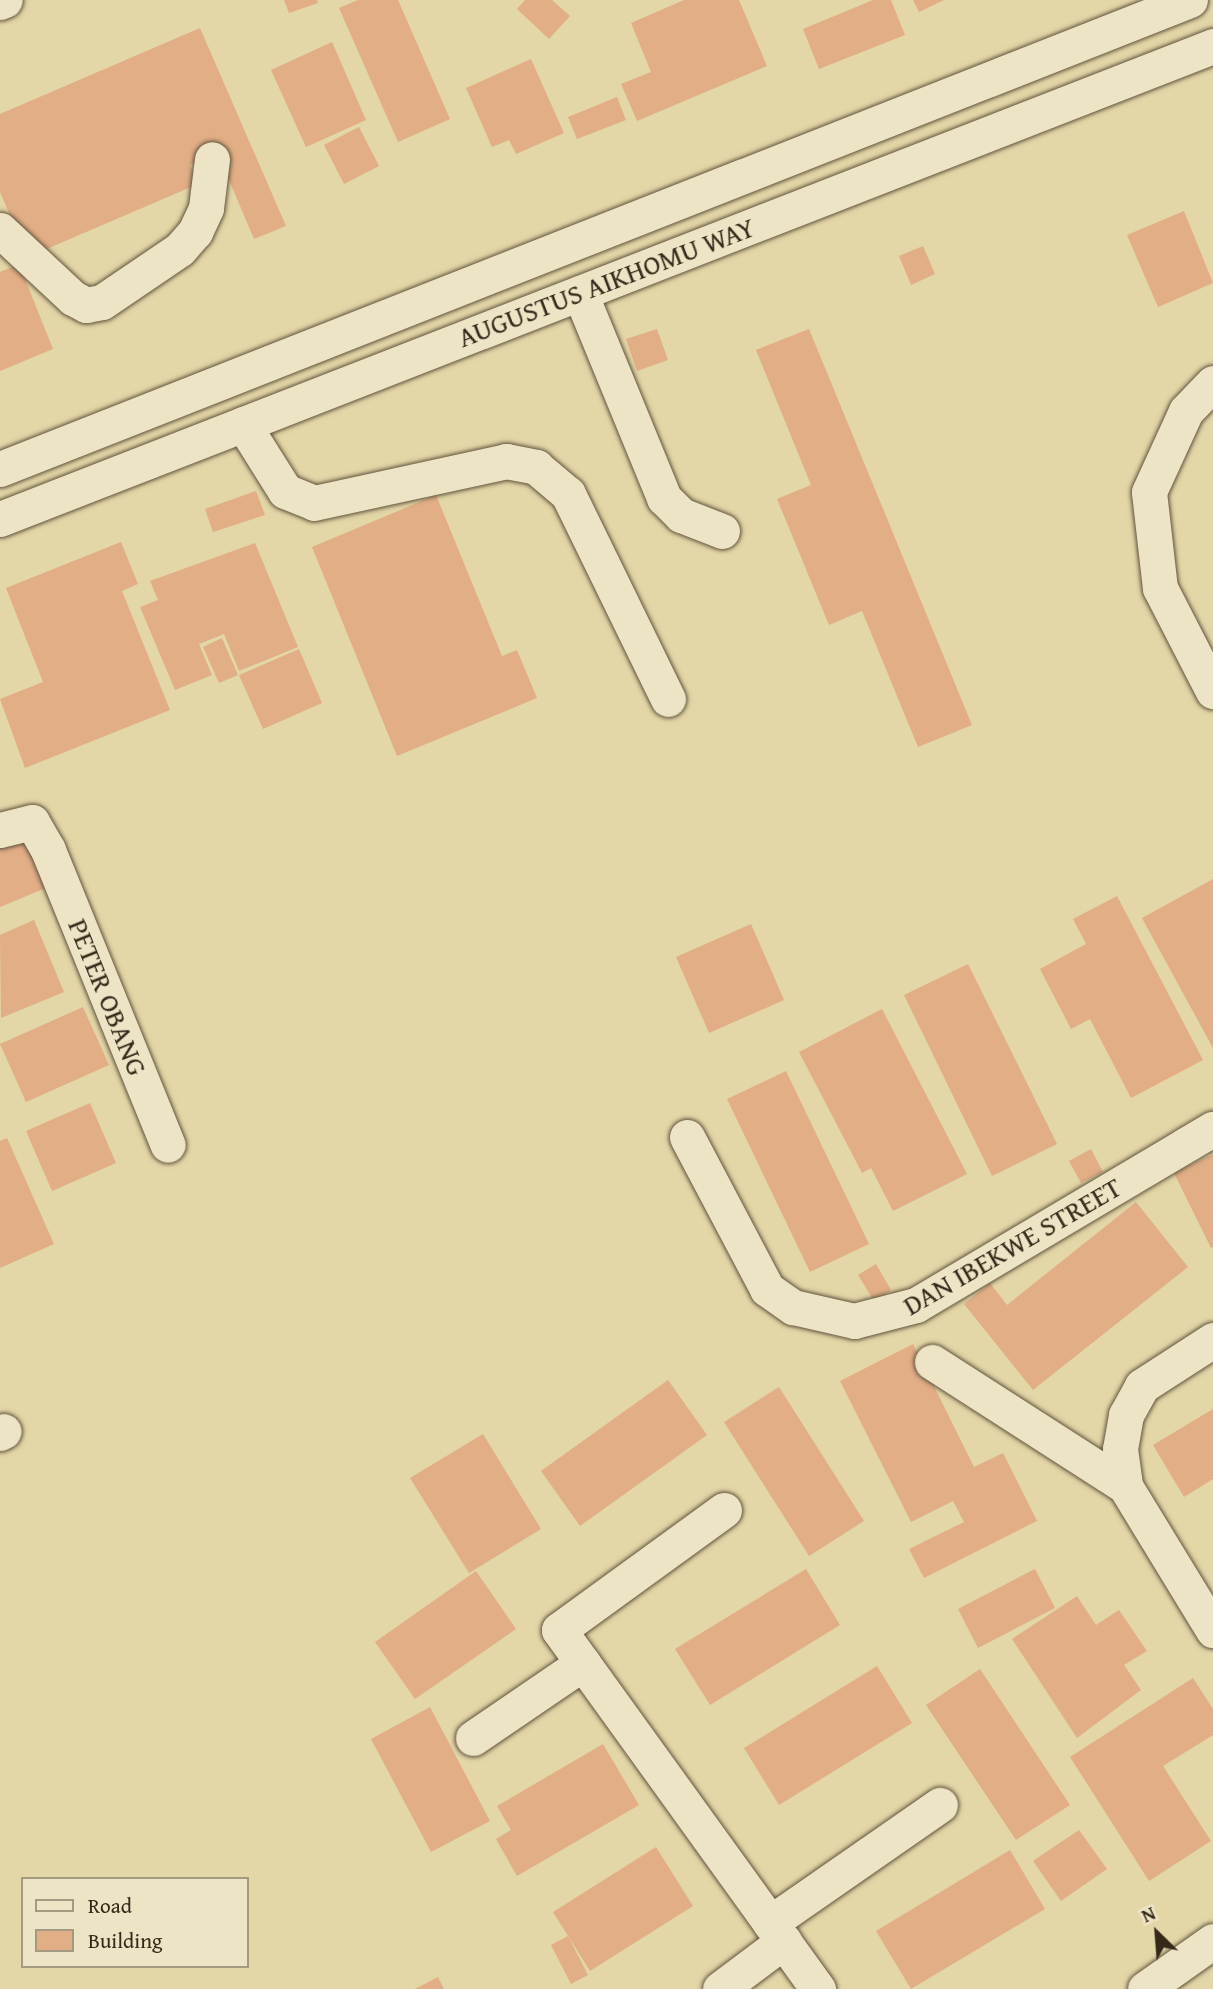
<!DOCTYPE html>
<html>
<head>
<meta charset="utf-8">
<style>
	body { margin:0 }
	#map { position:relative; width:1213px; height:1989px; overflow:hidden; background:#e3d6a7; font-family:"Gentium Book Plus",serif }
	div>[style] { position:absolute }
	.building>* { inset:0; background:#e1ae86 }
	.roads { filter:drop-shadow(0 0 2px #61543d) drop-shadow(0 0 2px #61543d) }
	.minor>* { height:35px; margin:-17.5px; padding:0 17.5px; transform-origin:17.5px; border-radius:17.5px; background:#ede4c6 }
	span { translate:-50% -50%; white-space:nowrap; text-align:center; line-height:1.15; -webkit-text-stroke:5px #ede4c6; paint-order:stroke }
	.street-label { font-size:28px; color:#36291a }
	.legend { position:absolute; left:21px; top:1877px; width:228px; height:91px; box-sizing:border-box; background:#ede4c6; border:2px solid #a49981; margin:0; padding:9px 12px; list-style:none; font-size:21px; color:#36291a }
	.legend li { display:flex; align-items:center; gap:14px; height:35px }
	.legend b { width:35px; border:2px solid #a49981 }
	.north { position:absolute; left:1122px; top:1898px; width:70px; height:70px; -webkit-text-stroke:5px #ede4c6; paint-order:stroke; rotate:335deg; font-size:19px; font-weight:700; line-height:28px; text-align:center; color:#36291a }
	.north::after { content:''; display:block; margin:auto; width:24px; height:32px; background:#36291a; clip-path:polygon(50% 0,100% 100%,50% 72%,0 100%) }
</style>
</head>
<body>
<div id="map">
	<div class="building">
		<div style="clip-path:polygon(284px 0,317px 0,318px 3px,289px 13px)"></div>
		<div style="clip-path:polygon(358px 0,398px 0,450px 119px,398px 142px,339px 8px)"></div>
		<div style="clip-path:polygon(525px 0,552px 0,570px 16px,549px 39px,517px 9px)"></div>
		<div style="clip-path:polygon(684px 0,739px 0,767px 66px,637px 121px,621px 84px,651px 72px,631px 23px)"></div>
		<div style="clip-path:polygon(873px 0,891px 0,905px 35px,819px 69px,803px 29px)"></div>
		<div style="clip-path:polygon(913px 0,944px 0,919px 12px)"></div>
		<div style="clip-path:polygon(200px 28px,286px 226px,254px 239px,218px 154px,190px 165px,198px 184px,28px 257px,0 192px,0 114px)"></div>
		<div style="clip-path:polygon(332px 42px,366px 120px,306px 147px,271px 70px)"></div>
		<div style="clip-path:polygon(531px 59px,564px 133px,516px 154px,509px 140px,492px 147px,466px 88px)"></div>
		<div style="clip-path:polygon(617px 97px,626px 120px,577px 139px,568px 117px)"></div>
		<div style="clip-path:polygon(359px 127px,379px 166px,344px 184px,324px 145px)"></div>
		<div style="clip-path:polygon(1184px 211px,1213px 283px,1158px 307px,1127px 235px)"></div>
		<div style="clip-path:polygon(923px 246px,935px 274px,911px 285px,899px 256px)"></div>
		<div style="clip-path:polygon(19px 264px,53px 349px,0 371px,0 272px)"></div>
		<div style="clip-path:polygon(657px 329px,668px 360px,637px 371px,626px 339px)"></div>
		<div style="clip-path:polygon(809px 329px,972px 725px,918px 747px,862px 611px,829px 625px,777px 499px,811px 485px,756px 350px)"></div>
		<div style="clip-path:polygon(256px 491px,265px 515px,213px 532px,205px 509px)"></div>
		<div style="clip-path:polygon(436px 495px,502px 656px,517px 650px,537px 698px,397px 756px,312px 547px)"></div>
		<div style="clip-path:polygon(121px 542px,138px 584px,122px 591px,170px 710px,25px 768px,0 699px,43px 682px,6px 588px)"></div>
		<div style="clip-path:polygon(255px 543px,298px 647px,239px 671px,224px 634px,199px 644px,212px 675px,175px 690px,140px 607px,158px 600px,150px 581px)"></div>
		<div style="clip-path:polygon(222px 638px,238px 675px,219px 683px,203px 647px)"></div>
		<div style="clip-path:polygon(299px 649px,322px 703px,263px 729px,239px 675px)"></div>
		<div style="clip-path:polygon(29px 829px,53px 885px,0 907px,0 841px)"></div>
		<div style="clip-path:polygon(1213px 879px,1213px 1048px,1142px 918px)"></div>
		<div style="clip-path:polygon(1117px 896px,1203px 1060px,1131px 1098px,1090px 1019px,1071px 1029px,1040px 969px,1086px 944px,1073px 919px)"></div>
		<div style="clip-path:polygon(34px 920px,64px 992px,1px 1018px,0 935px)"></div>
		<div style="clip-path:polygon(751px 924px,784px 1000px,709px 1033px,676px 957px)"></div>
		<div style="clip-path:polygon(968px 964px,1057px 1144px,992px 1176px,904px 995px)"></div>
		<div style="clip-path:polygon(83px 1007px,109px 1065px,26px 1102px,0 1044px)"></div>
		<div style="clip-path:polygon(882px 1009px,967px 1174px,893px 1211px,871px 1168px,862px 1173px,799px 1052px)"></div>
		<div style="clip-path:polygon(786px 1071px,869px 1244px,810px 1272px,727px 1099px)"></div>
		<div style="clip-path:polygon(90px 1103px,116px 1163px,52px 1191px,26px 1131px)"></div>
		<div style="clip-path:polygon(7px 1138px,54px 1244px,0 1268px,0 1141px)"></div>
		<div style="clip-path:polygon(1091px 1149px,1103px 1172px,1081px 1183px,1069px 1161px)"></div>
		<div style="clip-path:polygon(1213px 1154px,1213px 1247px,1211px 1248px,1174px 1173px)"></div>
		<div style="clip-path:polygon(1136px 1202px,1188px 1267px,1033px 1390px,964px 1304px,990px 1283px,1007px 1305px)"></div>
		<div style="clip-path:polygon(876px 1264px,891px 1290px,874px 1301px,858px 1275px)"></div>
		<div style="clip-path:polygon(913px 1344px,974px 1467px,1003px 1453px,1037px 1521px,924px 1578px,909px 1549px,964px 1522px,953px 1501px,911px 1522px,840px 1381px)"></div>
		<div style="clip-path:polygon(668px 1380px,707px 1435px,580px 1526px,541px 1471px)"></div>
		<div style="clip-path:polygon(779px 1387px,864px 1521px,809px 1556px,724px 1422px)"></div>
		<div style="clip-path:polygon(1213px 1409px,1213px 1479px,1184px 1497px,1153px 1445px)"></div>
		<div style="clip-path:polygon(483px 1434px,541px 1529px,469px 1573px,410px 1478px)"></div>
		<div style="clip-path:polygon(806px 1569px,840px 1625px,710px 1705px,675px 1649px)"></div>
		<div style="clip-path:polygon(1035px 1569px,1055px 1608px,978px 1648px,958px 1609px)"></div>
		<div style="clip-path:polygon(476px 1571px,516px 1629px,415px 1699px,375px 1642px)"></div>
		<div style="clip-path:polygon(1077px 1596px,1096px 1625px,1119px 1610px,1147px 1651px,1124px 1665px,1141px 1690px,1077px 1738px,1012px 1639px)"></div>
		<div style="clip-path:polygon(877px 1666px,912px 1723px,779px 1805px,744px 1748px)"></div>
		<div style="clip-path:polygon(980px 1669px,1070px 1805px,1016px 1840px,926px 1705px)"></div>
		<div style="clip-path:polygon(1193px 1678px,1213px 1709px,1213px 1735px,1163px 1766px,1211px 1841px,1149px 1881px,1070px 1757px)"></div>
		<div style="clip-path:polygon(430px 1707px,490px 1821px,431px 1852px,371px 1739px)"></div>
		<div style="clip-path:polygon(603px 1744px,639px 1805px,517px 1876px,496px 1839px,511px 1830px,497px 1806px)"></div>
		<div style="clip-path:polygon(1079px 1830px,1107px 1869px,1061px 1901px,1033px 1861px)"></div>
		<div style="clip-path:polygon(656px 1847px,693px 1906px,590px 1971px,553px 1912px)"></div>
		<div style="clip-path:polygon(1010px 1850px,1045px 1909px,911px 1989px,876px 1931px)"></div>
		<div style="clip-path:polygon(568px 1936px,588px 1975px,571px 1984px,551px 1945px)"></div>
		<div style="clip-path:polygon(438px 1977px,444px 1989px,415px 1989px)"></div>
	</div>
	<div class="roads">
		<div class="minor">
			<div style="left:0;top:2px;width:5px;rotate:-22deg"></div>
			<div style="left:0;top:230px;width:100px;rotate:43deg"></div>
			<div style="left:73px;top:298px;width:15px;rotate:28deg"></div>
			<div style="left:86px;top:305px;width:16px;rotate:-11deg"></div>
			<div style="left:102px;top:302px;width:94px;rotate:-34.2deg"></div>
			<div style="left:180px;top:249px;width:23px;rotate:-49deg"></div>
			<div style="left:195px;top:232px;width:26px;rotate:-65deg"></div>
			<div style="left:206px;top:208px;width:49px;rotate:-83deg"></div>
			<div style="left:580px;top:293px;width:222px;rotate:67.7deg"></div>
			<div style="left:664px;top:498px;width:24px;rotate:45deg"></div>
			<div style="left:681px;top:515px;width:44px;rotate:21.3deg"></div>
			<div style="left:1213px;top:383px;width:39px;rotate:134deg"></div>
			<div style="left:1186px;top:411px;width:89px;rotate:114.6deg"></div>
			<div style="left:1149px;top:492px;width:97px;rotate:83.5deg"></div>
			<div style="left:1160px;top:588px;width:116px;rotate:62.8deg"></div>
			<div style="left:243px;top:424px;width:79px;rotate:57.9deg"></div>
			<div style="left:285px;top:491px;width:31px;rotate:22deg"></div>
			<div style="left:314px;top:503px;width:197px;rotate:-12.3deg"></div>
			<div style="left:506px;top:461px;width:31px;rotate:11deg"></div>
			<div style="left:536px;top:467px;width:42px;rotate:40.2deg"></div>
			<div style="left:568px;top:494px;width:228px;rotate:64deg"></div>
			<div style="left:0;top:469px;width:1279px;rotate:-21.51deg"></div>
			<div style="left:0;top:519px;width:1302px;rotate:-21.3deg"></div>
			<div style="left:0;top:830px;width:33px;rotate:-14deg"></div>
			<div style="left:32px;top:822px;width:32px;rotate:60deg"></div>
			<div style="left:48px;top:850px;width:318px;rotate:67.9deg"></div>
			<div style="left:687px;top:1137px;width:172px;rotate:62.2deg"></div>
			<div style="left:767px;top:1289px;width:32px;rotate:35deg"></div>
			<div style="left:793px;top:1307px;width:63px;rotate:12.9deg"></div>
			<div style="left:854px;top:1321px;width:64px;rotate:-14.5deg"></div>
			<div style="left:916px;top:1305px;width:345px;rotate:-30.7deg"></div>
			<div style="left:1213px;top:1340px;width:85px;rotate:147.1deg"></div>
			<div style="left:1142px;top:1386px;width:33px;rotate:119deg"></div>
			<div style="left:1126px;top:1415px;width:35px;rotate:100deg"></div>
			<div style="left:1120px;top:1449px;width:37px;rotate:82deg"></div>
			<div style="left:1125px;top:1486px;width:169px;rotate:58.6deg"></div>
			<div style="left:932px;top:1362px;width:229px;rotate:32.7deg"></div>
			<div style="left:0;top:1433px;width:4px;rotate:-27deg"></div>
			<div style="left:724px;top:1510px;width:204px;rotate:144deg"></div>
			<div style="left:559px;top:1630px;width:443px;rotate:54.2deg"></div>
			<div style="left:473px;top:1738px;width:133px;rotate:-34.3deg"></div>
			<div style="left:770px;top:1923px;width:207px;rotate:-34.8deg"></div>
			<div style="left:720px;top:1989px;width:80px;rotate:-36.9deg"></div>
			<div style="left:1145px;top:1989px;width:83px;rotate:-35.2deg"></div>
		</div>
	</div>
	<div class="street-label">
		<span style="left:606px;top:282px;rotate:-21deg">AUGUSTUS AIKHOMU WAY</span>
		<span style="left:108px;top:997px;rotate:68deg">PETER OBANG</span>
		<span style="left:1012px;top:1246px;rotate:-30deg">DAN IBEKWE STREET</span>
	</div>
	<ul class="legend">
	<li><b style="height:9px;background:#ede4c6"></b>Road</li>
	<li><b style="height:19px;background:#e1ae86"></b>Building</li>
	</ul>
	<div class="north">N</div>
</div>
</body>
</html>
